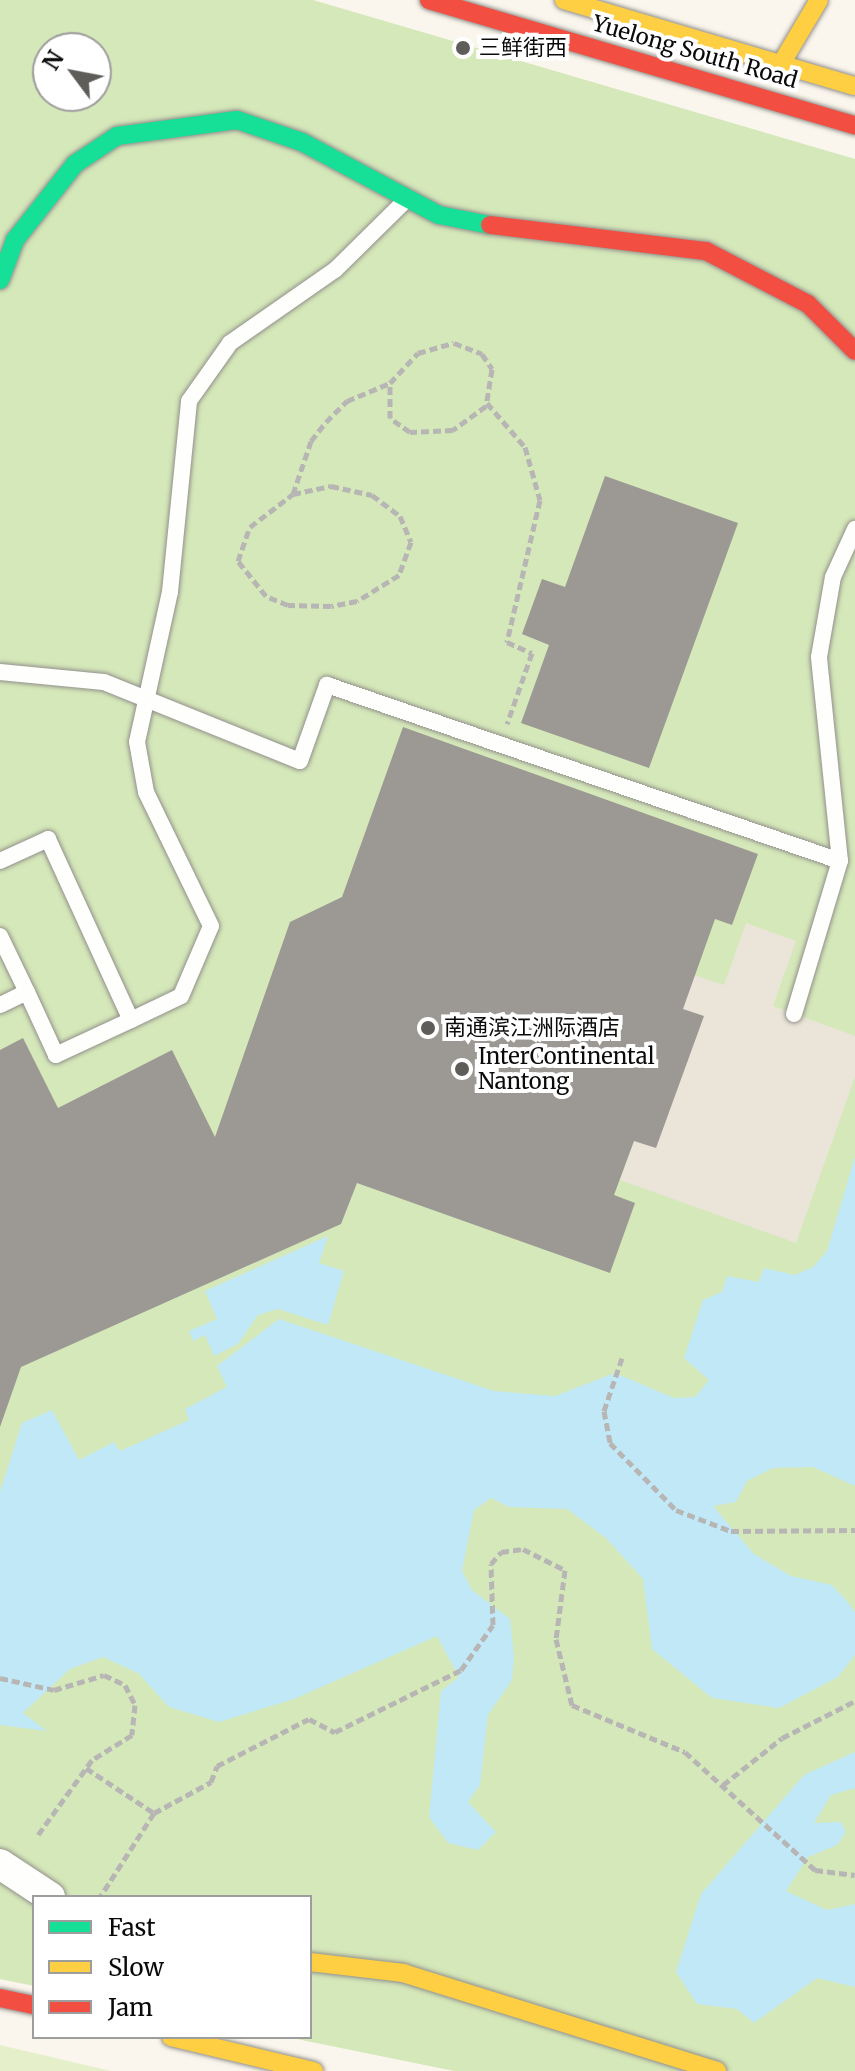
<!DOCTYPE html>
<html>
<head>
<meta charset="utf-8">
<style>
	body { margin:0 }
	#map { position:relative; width:855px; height:2071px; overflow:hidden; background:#faf6ed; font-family:Merriweather,"Noto Sans SC",serif }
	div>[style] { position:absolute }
	.green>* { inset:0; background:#e5f0cb }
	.forest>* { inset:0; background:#d5e8b9 }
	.plaza>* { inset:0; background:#eae5d8 }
	.water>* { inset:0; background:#c1e8f6 }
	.building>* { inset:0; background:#9c9894 }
	.path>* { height:5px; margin-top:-2.5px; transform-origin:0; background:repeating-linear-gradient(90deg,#b7b6b5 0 8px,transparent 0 12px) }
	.roads { filter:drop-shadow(0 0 2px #92908c) drop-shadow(0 0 2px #92908c) }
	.lane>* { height:16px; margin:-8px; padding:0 8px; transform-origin:8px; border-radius:8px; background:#fefefc }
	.street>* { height:30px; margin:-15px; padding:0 15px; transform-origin:15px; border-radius:15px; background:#fefefc }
	.fast>* { height:18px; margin:-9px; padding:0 9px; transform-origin:9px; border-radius:9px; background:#16e098 }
	.slow>* { height:18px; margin:-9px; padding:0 9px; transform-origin:9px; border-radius:9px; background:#ffcf43 }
	.jam>* { height:18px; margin:-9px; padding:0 9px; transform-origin:9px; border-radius:9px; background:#f24e42 }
	.dots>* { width:22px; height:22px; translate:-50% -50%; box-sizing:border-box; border:4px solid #fff; border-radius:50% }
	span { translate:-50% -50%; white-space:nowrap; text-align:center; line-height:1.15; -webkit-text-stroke:8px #fff; paint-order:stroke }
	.poi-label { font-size:22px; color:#0a0a0a }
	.left { translate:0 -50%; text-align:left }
	.street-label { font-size:22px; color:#0a0a0a }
	.legend { position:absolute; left:32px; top:1895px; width:280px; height:144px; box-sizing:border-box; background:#fff; border:2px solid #9d9d9d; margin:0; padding:10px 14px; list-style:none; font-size:24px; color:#0a0a0a }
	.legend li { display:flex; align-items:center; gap:16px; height:40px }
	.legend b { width:40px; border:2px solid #9d9d9d }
	.north { position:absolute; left:32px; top:32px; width:80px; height:80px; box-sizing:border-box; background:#fff; border:2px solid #9d9d9d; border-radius:50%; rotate:302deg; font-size:22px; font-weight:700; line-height:32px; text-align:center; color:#0a0a0a }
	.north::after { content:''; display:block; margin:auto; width:28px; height:36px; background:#5e5d59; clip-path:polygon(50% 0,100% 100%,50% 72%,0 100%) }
</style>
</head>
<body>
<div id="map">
	<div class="green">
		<div style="clip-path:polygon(0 2045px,111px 2071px,0 2071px)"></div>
	</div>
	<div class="forest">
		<div style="clip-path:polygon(evenodd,0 0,313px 0,855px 159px,855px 2071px,454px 2071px,287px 2037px,310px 2037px,310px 1897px,34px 1897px,34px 1986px,0 1979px,0 0,48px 48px,96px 48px,96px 96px,48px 96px,48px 48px)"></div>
	</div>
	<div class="plaza">
		<div style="clip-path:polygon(746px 923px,796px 941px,773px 1006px,855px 1036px,855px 1077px,796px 1243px,620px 1180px,694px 975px,724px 985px)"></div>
	</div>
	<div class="water">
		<div style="clip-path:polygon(855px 1157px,855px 1486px,813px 1467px,773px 1468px,747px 1481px,736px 1502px,713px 1506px,754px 1554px,791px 1576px,832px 1585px,847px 1601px,855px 1612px,855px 1655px,838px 1677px,779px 1708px,712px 1698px,652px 1649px,643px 1579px,606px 1538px,567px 1509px,509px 1507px,491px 1498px,474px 1510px,462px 1571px,472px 1590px,510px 1619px,514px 1657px,512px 1680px,488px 1715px,480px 1785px,468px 1802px,496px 1832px,478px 1850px,448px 1843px,429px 1817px,441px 1691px,459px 1677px,437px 1636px,294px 1699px,219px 1722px,169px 1707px,138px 1673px,103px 1657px,70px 1669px,23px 1713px,47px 1731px,0 1725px,0 1492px,22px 1423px,52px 1410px,79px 1460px,114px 1442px,120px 1451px,189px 1420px,185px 1409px,227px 1387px,217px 1366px,279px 1319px,494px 1391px,555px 1396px,615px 1373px,674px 1398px,695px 1397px,709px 1380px,684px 1358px,703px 1300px,722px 1292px,727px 1276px,759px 1282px,764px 1268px,795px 1275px,813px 1267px,827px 1251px)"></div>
		<div style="clip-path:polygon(328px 1236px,319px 1263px,344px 1271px,328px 1325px,278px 1309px,258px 1315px,238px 1344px,214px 1356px,205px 1335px,193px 1341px,189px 1331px,217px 1319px,205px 1291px)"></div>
		<div style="clip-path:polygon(855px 1752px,855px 1788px,831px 1795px,814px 1823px,841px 1822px,846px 1832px,837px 1845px,808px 1857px,786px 1891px,827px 1910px,855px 1904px,855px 1987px,817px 1978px,754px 2023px,737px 2009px,697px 2004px,676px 1972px,701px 1894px,804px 1775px)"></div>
	</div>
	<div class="building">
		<div style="clip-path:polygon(605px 476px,738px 523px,649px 768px,521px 723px,549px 645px,522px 634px,542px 579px,565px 587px)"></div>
		<div style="clip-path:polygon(403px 727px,758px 854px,732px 925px,715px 919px,683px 1009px,704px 1016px,656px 1148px,634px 1141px,614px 1195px,635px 1203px,610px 1273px,357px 1183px,341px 1224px,21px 1367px,0 1427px,0 1050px,23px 1038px,58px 1108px,172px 1050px,215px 1137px,290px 922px,342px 897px)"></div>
	</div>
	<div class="path">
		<div style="left:454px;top:343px;width:30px;rotate:21deg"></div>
		<div style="left:482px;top:354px;width:18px;rotate:56deg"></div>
		<div style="left:492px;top:369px;width:37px;rotate:99deg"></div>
		<div style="left:486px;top:406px;width:41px;rotate:144deg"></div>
		<div style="left:453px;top:430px;width:43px;rotate:177.3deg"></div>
		<div style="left:410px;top:432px;width:24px;rotate:-145deg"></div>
		<div style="left:390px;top:418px;width:35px;rotate:-90deg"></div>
		<div style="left:390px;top:383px;width:41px;rotate:-47deg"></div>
		<div style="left:418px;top:353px;width:37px;rotate:-16deg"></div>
		<div style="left:487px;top:403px;width:58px;rotate:49.2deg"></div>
		<div style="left:525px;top:447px;width:55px;rotate:74.2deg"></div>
		<div style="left:540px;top:500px;width:146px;rotate:103.1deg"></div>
		<div style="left:507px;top:642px;width:27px;rotate:24deg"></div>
		<div style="left:532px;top:653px;width:75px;rotate:109.4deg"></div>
		<div style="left:331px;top:486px;width:42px;rotate:12.4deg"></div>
		<div style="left:372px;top:495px;width:35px;rotate:37deg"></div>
		<div style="left:400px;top:516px;width:28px;rotate:67deg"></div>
		<div style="left:411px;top:542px;width:35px;rotate:110deg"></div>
		<div style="left:399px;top:575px;width:49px;rotate:148.2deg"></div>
		<div style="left:357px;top:601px;width:26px;rotate:169deg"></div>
		<div style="left:331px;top:606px;width:43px;rotate:-178.7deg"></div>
		<div style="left:288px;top:605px;width:24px;rotate:-158deg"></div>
		<div style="left:266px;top:596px;width:45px;rotate:-128.7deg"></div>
		<div style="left:238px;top:561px;width:36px;rotate:-71deg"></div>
		<div style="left:250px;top:527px;width:54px;rotate:-37.5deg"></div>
		<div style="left:293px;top:494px;width:39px;rotate:-12deg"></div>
		<div style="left:293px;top:494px;width:56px;rotate:-71.2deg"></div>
		<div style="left:311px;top:441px;width:24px;rotate:-52deg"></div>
		<div style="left:326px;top:422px;width:30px;rotate:-45deg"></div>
		<div style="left:347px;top:401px;width:47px;rotate:-22.7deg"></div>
		<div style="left:622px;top:1358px;width:56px;rotate:108.8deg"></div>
		<div style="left:604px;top:1411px;width:33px;rotate:79deg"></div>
		<div style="left:610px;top:1443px;width:94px;rotate:45.4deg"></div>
		<div style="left:676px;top:1510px;width:59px;rotate:20.9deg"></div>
		<div style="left:731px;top:1531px;width:124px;rotate:-0.5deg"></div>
		<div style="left:0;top:1678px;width:55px;rotate:12.5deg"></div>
		<div style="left:54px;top:1690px;width:52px;rotate:-16.7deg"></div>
		<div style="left:104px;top:1675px;width:23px;rotate:25deg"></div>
		<div style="left:125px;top:1685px;width:22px;rotate:63deg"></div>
		<div style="left:135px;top:1705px;width:30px;rotate:96deg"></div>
		<div style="left:132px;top:1735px;width:47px;rotate:148deg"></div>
		<div style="left:92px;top:1760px;width:92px;rotate:125.8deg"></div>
		<div style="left:86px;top:1768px;width:82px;rotate:33.5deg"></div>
		<div style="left:154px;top:1813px;width:100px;rotate:122.7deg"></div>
		<div style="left:723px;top:1785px;width:75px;rotate:-38.5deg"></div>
		<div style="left:782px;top:1738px;width:82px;rotate:-26.9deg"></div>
		<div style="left:154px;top:1813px;width:65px;rotate:-28.5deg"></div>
		<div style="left:211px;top:1782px;width:17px;rotate:-69deg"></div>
		<div style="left:217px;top:1766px;width:103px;rotate:-27.1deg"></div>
		<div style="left:309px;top:1719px;width:29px;rotate:27deg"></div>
		<div style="left:335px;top:1732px;width:140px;rotate:-26.2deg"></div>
		<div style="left:461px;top:1670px;width:55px;rotate:-54.6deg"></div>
		<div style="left:493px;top:1625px;width:61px;rotate:-91.9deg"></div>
		<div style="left:491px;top:1564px;width:16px;rotate:-50deg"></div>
		<div style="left:501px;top:1552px;width:22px;rotate:-8deg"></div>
		<div style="left:523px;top:1549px;width:47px;rotate:26.6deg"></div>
		<div style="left:565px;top:1570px;width:70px;rotate:97.4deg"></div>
		<div style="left:556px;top:1639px;width:68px;rotate:76.4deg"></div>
		<div style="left:572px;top:1705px;width:122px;rotate:22.6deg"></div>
		<div style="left:685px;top:1752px;width:176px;rotate:42.2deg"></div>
		<div style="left:815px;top:1870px;width:40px;rotate:7.1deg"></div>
	</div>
	<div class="roads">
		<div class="lane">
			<div style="left:0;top:672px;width:104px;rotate:5.5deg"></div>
			<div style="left:104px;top:682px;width:211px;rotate:22deg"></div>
			<div style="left:300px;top:761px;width:81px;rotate:-70.4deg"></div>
			<div style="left:327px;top:685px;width:542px;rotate:18.94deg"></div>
			<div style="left:0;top:861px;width:53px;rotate:-24.6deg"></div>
			<div style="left:48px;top:839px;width:199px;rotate:65.4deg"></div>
			<div style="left:131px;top:1020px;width:83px;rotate:155deg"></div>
			<div style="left:56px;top:1055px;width:69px;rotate:-114.7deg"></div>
			<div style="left:0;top:936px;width:62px;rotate:64.3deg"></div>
			<div style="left:27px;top:992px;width:30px;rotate:154deg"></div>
			<div style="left:794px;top:1014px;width:160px;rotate:-73.3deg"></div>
			<div style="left:840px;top:861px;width:205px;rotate:-95.9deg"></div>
			<div style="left:819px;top:657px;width:81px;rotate:-80.1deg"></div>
			<div style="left:833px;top:577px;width:53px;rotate:-65.4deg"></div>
			<div style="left:131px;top:1020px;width:55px;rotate:-25.6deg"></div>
			<div style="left:181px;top:996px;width:76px;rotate:-66.8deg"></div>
			<div style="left:211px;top:926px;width:149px;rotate:-115.9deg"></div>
			<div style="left:146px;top:792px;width:51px;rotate:-100.2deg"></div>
			<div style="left:137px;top:742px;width:154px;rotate:-77.6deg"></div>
			<div style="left:170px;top:592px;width:192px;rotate:-84.3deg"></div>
			<div style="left:189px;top:401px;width:71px;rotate:-54.7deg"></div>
			<div style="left:230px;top:343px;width:129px;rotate:-34.9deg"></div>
			<div style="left:336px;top:269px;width:97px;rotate:-44.6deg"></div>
		</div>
		<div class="street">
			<div style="left:0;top:1864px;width:60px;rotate:33.4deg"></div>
		</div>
		<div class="fast">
			<div style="left:0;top:280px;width:43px;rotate:-69.4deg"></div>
			<div style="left:15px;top:240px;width:97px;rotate:-51.7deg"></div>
			<div style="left:75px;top:164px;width:50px;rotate:-33.7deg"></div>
			<div style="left:117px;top:136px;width:121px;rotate:-7.6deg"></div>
			<div style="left:237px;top:120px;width:69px;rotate:18.7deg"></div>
			<div style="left:302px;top:142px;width:155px;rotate:28.1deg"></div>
			<div style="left:439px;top:215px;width:52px;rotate:11.1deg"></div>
		</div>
		<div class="slow">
			<div style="left:564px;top:0;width:303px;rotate:16.5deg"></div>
			<div style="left:781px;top:64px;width:74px;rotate:-59.3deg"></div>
			<div style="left:310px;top:1962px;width:94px;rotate:6.7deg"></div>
			<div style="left:403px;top:1973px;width:329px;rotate:17.3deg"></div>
			<div style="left:171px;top:2037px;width:147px;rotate:13.4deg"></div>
		</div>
		<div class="jam">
			<div style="left:429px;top:0;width:444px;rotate:16.4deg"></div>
			<div style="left:490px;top:225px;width:218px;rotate:6.9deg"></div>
			<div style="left:706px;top:251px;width:115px;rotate:27.5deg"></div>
			<div style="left:808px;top:304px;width:66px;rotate:45deg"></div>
			<div style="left:0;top:1998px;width:35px;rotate:12deg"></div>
		</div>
	</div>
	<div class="dots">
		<div style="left:463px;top:48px;background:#5e5d59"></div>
		<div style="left:428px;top:1028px;background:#5e5d59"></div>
		<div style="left:462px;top:1069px;background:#5e5d59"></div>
	</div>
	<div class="poi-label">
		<span class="left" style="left:479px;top:48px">三鲜街西</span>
		<span class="left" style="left:444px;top:1028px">南通滨江洲际酒店</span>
		<span class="left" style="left:478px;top:1069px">InterContinental<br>Nantong</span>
	</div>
	<div class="street-label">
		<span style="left:695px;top:52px;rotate:16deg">Yuelong South Road</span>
	</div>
	<ul class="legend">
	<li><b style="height:10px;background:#16e098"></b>Fast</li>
	<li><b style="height:10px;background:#ffcf43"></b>Slow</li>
	<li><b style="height:10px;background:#f24e42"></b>Jam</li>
	</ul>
	<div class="north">N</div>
</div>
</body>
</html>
